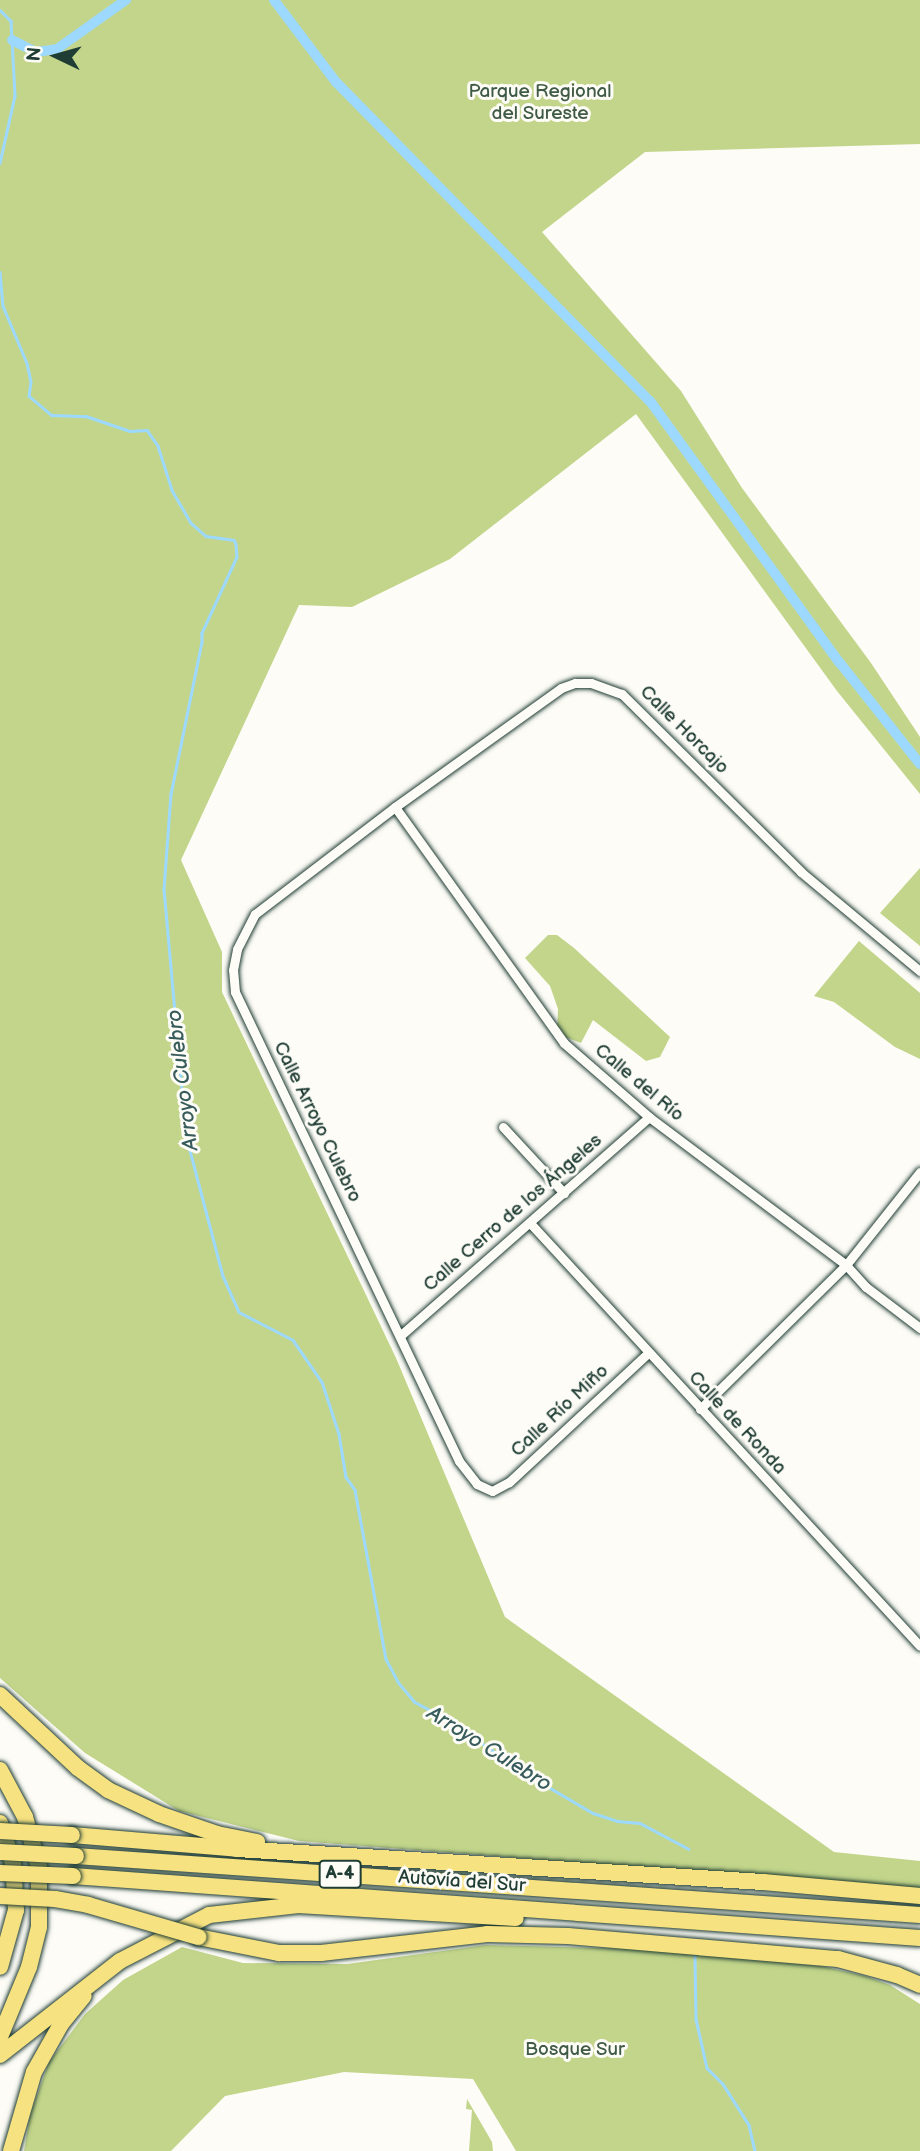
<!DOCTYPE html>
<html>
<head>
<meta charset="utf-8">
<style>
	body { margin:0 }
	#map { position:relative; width:920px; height:2151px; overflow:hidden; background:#fdfcf7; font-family:"Balsamiq Sans",sans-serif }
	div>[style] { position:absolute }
	.green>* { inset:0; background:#c2d58a }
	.stream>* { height:2.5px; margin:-1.25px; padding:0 1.25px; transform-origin:1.25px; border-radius:1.25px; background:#9dd9fe }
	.canal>* { height:10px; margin:-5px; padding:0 5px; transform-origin:5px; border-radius:5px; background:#9dd9fe }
	.roads { filter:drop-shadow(0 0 2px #1f3d34) drop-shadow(0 0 2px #1f3d34) }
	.minor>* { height:9px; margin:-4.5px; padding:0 4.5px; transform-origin:4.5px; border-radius:4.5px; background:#fdfcf7 }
	.motorway>* { height:16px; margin:-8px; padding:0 8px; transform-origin:8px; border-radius:8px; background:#f7e281 }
	.bridges { filter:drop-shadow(0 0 2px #1f3d34) drop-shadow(0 0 2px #1f3d34) }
	.motorway-bridge>* { height:16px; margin:-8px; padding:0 8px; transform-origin:8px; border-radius:8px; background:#f7e281 }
	span { translate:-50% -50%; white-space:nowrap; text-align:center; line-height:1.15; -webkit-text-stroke:6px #fdfcf7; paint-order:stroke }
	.shield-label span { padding:2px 5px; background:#fdfcf7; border:2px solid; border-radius:5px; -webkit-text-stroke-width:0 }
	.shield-label { font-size:18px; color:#1f3d34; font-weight:700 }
	.park-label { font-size:19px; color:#405b45 }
	.street-label { font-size:19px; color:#1f3d34 }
	.water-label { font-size:21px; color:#385c5c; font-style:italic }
	.north { position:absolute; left:21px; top:21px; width:70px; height:70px; -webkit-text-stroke:5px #fdfcf7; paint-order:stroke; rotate:275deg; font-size:19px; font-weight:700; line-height:28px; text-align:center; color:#1f3d34 }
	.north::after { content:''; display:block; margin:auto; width:24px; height:32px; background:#1f3d34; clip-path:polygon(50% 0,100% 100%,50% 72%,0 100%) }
</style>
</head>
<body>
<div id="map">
	<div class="green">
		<div style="clip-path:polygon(0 0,920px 0,920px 144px,645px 152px,542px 232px,681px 391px,742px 488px,871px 663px,920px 737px,920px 794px,837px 691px,636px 414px,450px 559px,352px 607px,299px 605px,181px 860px,222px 952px,222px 992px,396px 1358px,505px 1617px,834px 1852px,920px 1861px,920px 1889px,299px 1841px,179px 1811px,85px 1753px,0 1678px)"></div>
		<div style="clip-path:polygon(920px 868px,920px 946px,880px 913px)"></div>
		<div style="clip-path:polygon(548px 935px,557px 935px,574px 948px,670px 1037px,660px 1057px,646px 1061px,593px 1020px,581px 1043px,557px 1034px,558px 1009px,550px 986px,525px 958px)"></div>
		<div style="clip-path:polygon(859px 941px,920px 993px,920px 1059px,895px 1047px,834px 1002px,814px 996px)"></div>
		<div style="clip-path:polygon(486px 1945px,635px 1949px,821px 1966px,865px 1976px,890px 1985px,920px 2004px,920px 2151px,516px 2151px,473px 2079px,344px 2072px,225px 2096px,171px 2151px,24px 2151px,30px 2115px,49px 2062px,85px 2014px,123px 1980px,182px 1947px,243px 1963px,347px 1964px)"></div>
		<div style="clip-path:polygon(467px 2099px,492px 2142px,493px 2151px,469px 2151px,472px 2110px,466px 2109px)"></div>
	</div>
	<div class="stream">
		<div style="left:0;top:10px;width:16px;rotate:45deg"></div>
		<div style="left:11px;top:21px;width:75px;rotate:86.9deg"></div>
		<div style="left:15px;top:96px;width:69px;rotate:102.6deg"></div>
		<div style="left:0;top:272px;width:34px;rotate:85deg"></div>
		<div style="left:3px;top:306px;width:62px;rotate:67.2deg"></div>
		<div style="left:27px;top:363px;width:19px;rotate:78deg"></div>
		<div style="left:31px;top:382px;width:14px;rotate:98deg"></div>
		<div style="left:29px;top:396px;width:30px;rotate:40deg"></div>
		<div style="left:52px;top:415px;width:34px;rotate:2deg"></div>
		<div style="left:86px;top:416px;width:46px;rotate:18.8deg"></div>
		<div style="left:130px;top:431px;width:17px;rotate:-3deg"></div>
		<div style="left:147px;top:430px;width:19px;rotate:55deg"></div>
		<div style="left:158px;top:446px;width:46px;rotate:72.3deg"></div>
		<div style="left:172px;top:490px;width:38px;rotate:60deg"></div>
		<div style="left:191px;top:523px;width:20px;rotate:41deg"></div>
		<div style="left:206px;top:536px;width:28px;rotate:8deg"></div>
		<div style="left:234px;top:540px;width:4px;rotate:63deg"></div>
		<div style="left:236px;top:544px;width:13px;rotate:86deg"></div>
		<div style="left:237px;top:557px;width:84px;rotate:114.7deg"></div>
		<div style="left:202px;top:633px;width:9px;rotate:90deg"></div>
		<div style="left:202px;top:642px;width:155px;rotate:101.5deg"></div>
		<div style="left:171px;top:794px;width:95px;rotate:94.2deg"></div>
		<div style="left:164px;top:889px;width:247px;rotate:84.9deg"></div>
		<div style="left:186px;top:1135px;width:146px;rotate:75.3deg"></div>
		<div style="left:223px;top:1276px;width:39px;rotate:66deg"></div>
		<div style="left:239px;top:1312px;width:61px;rotate:27.4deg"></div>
		<div style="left:293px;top:1340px;width:51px;rotate:55.4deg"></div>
		<div style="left:322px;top:1382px;width:55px;rotate:71.9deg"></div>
		<div style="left:339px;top:1434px;width:44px;rotate:80.8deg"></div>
		<div style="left:346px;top:1477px;width:16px;rotate:55deg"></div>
		<div style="left:355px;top:1490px;width:172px;rotate:79.6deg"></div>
		<div style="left:386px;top:1659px;width:26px;rotate:62deg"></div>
		<div style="left:398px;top:1682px;width:26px;rotate:50deg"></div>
		<div style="left:415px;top:1702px;width:42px;rotate:28.4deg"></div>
		<div style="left:452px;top:1722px;width:87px;rotate:35.2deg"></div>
		<div style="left:523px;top:1772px;width:81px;rotate:30.4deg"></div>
		<div style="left:593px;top:1813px;width:25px;rotate:18deg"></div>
		<div style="left:617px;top:1821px;width:23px;rotate:5deg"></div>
		<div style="left:640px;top:1823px;width:55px;rotate:28deg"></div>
		<div style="left:695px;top:1956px;width:63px;rotate:89.1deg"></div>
		<div style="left:696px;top:2019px;width:50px;rotate:77.3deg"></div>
		<div style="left:707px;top:2068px;width:23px;rotate:45deg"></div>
		<div style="left:723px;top:2084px;width:49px;rotate:57.6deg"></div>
		<div style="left:749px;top:2125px;width:27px;rotate:77deg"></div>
	</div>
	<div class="canal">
		<div style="left:274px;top:0;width:103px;rotate:52.9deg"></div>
		<div style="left:336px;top:82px;width:448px;rotate:45.5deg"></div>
		<div style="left:650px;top:401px;width:324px;rotate:54.1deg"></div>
		<div style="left:840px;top:663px;width:129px;rotate:51.6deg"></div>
		<div style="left:12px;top:40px;width:27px;rotate:27deg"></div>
		<div style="left:36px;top:52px;width:21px;rotate:-8deg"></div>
		<div style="left:57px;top:49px;width:85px;rotate:-35.4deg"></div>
	</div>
	<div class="roads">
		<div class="minor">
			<div style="left:395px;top:807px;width:290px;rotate:54.4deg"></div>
			<div style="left:564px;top:1043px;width:113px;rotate:41deg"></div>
			<div style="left:649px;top:1117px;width:246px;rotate:36.9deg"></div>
			<div style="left:846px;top:1265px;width:30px;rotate:48deg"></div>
			<div style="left:866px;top:1287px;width:68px;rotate:37.2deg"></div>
			<div style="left:503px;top:1127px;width:90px;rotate:47.3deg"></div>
			<div style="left:530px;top:1223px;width:575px;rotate:47.32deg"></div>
			<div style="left:401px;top:1335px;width:330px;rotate:-41.3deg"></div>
			<div style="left:648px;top:1353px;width:190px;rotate:137.1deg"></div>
			<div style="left:509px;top:1482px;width:19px;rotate:152deg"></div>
			<div style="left:492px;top:1491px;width:17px;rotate:-155deg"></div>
			<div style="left:477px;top:1484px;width:29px;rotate:-128deg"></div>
			<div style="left:459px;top:1461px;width:520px;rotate:-115.53deg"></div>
			<div style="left:235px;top:992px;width:22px;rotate:-95deg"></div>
			<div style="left:233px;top:970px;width:21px;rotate:-79deg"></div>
			<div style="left:237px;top:949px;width:39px;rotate:-63deg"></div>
			<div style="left:255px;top:914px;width:176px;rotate:-37.4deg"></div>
			<div style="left:395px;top:807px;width:204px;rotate:-35.6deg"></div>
			<div style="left:561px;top:688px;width:15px;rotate:-20deg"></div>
			<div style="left:575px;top:683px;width:16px"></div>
			<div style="left:591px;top:683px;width:33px;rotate:20deg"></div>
			<div style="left:622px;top:694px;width:252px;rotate:44.8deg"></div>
			<div style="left:801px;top:872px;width:155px;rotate:39.8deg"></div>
			<div style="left:700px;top:1409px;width:205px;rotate:-44.6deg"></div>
			<div style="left:846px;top:1265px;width:119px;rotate:-51.5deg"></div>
		</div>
		<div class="motorway">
			<div style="left:0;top:1695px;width:107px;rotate:43.1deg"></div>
			<div style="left:78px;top:1768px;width:37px;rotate:36deg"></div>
			<div style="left:108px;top:1790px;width:56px;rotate:25.2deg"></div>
			<div style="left:159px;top:1814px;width:61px;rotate:19deg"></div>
			<div style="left:217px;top:1834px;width:41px;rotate:11.3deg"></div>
			<div style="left:0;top:1770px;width:53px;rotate:62deg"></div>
			<div style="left:25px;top:1817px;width:52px;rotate:74.4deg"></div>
			<div style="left:39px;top:1867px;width:60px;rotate:90deg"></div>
			<div style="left:39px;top:1927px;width:41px;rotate:104deg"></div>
			<div style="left:29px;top:1967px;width:76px;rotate:112.5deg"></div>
			<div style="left:0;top:1823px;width:42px;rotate:72deg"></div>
			<div style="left:13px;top:1863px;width:47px;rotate:86.3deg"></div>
			<div style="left:16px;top:1910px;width:59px;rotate:105.7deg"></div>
			<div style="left:72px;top:1835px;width:166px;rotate:4.8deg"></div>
			<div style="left:237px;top:1849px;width:527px;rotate:3.59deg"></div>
			<div style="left:763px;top:1882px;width:158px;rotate:5.1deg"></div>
			<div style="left:76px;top:1856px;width:846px;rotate:4deg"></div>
			<div style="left:73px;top:1876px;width:849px;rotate:4.19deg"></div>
			<div style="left:198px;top:1937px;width:83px;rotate:11.2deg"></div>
			<div style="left:279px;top:1953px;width:42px"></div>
			<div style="left:321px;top:1953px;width:167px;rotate:-6.5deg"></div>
			<div style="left:487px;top:1934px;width:81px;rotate:1.4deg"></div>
			<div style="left:568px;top:1936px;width:271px;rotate:4.9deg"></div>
			<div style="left:838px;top:1959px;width:61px;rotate:15.2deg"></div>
			<div style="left:897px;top:1975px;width:25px;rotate:23deg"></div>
			<div style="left:0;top:2055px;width:152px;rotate:-38.1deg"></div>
			<div style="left:120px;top:1961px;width:100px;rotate:-27.3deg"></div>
			<div style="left:209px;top:1915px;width:90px;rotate:-6.4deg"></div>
			<div style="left:298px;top:1905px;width:218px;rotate:3.4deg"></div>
			<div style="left:11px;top:2151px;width:82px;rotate:-73.8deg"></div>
			<div style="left:34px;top:2072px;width:55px;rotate:-60.6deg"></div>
			<div style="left:61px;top:2024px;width:36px;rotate:-51deg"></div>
		</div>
	</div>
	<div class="bridges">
		<div class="motorway-bridge">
			<div style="left:0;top:1831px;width:72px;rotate:3.2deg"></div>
			<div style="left:0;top:1852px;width:76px;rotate:3deg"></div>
			<div style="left:0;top:1873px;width:73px;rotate:2.4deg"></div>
			<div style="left:0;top:1896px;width:55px;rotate:3.1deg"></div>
			<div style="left:55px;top:1899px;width:34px;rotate:10deg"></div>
			<div style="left:88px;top:1905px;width:115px;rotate:16.2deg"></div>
		</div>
	</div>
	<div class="shield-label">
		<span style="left:340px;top:1874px">A-4</span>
	</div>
	<div class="park-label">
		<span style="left:540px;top:103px">Parque Regional<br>del Sureste</span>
		<span style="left:575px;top:2050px">Bosque Sur</span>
	</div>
	<div class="street-label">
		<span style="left:684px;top:730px;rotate:45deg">Calle Horcajo</span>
		<span style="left:639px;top:1083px;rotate:40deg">Calle del Río</span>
		<span style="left:317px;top:1122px;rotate:64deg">Calle Arroyo Culebro</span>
		<span style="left:513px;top:1213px;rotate:-41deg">Calle Cerro de los Ángeles</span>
		<span style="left:560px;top:1411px;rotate:-43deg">Calle Río Miño</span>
		<span style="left:737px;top:1423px;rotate:47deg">Calle de Ronda</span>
		<span style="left:462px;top:1882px;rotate:4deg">Autovía del Sur</span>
	</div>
	<div class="water-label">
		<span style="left:183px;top:1080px;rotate:-97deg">Arroyo Culebro</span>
		<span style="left:489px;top:1749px;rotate:32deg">Arroyo Culebro</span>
	</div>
	<div class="north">N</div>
</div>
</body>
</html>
